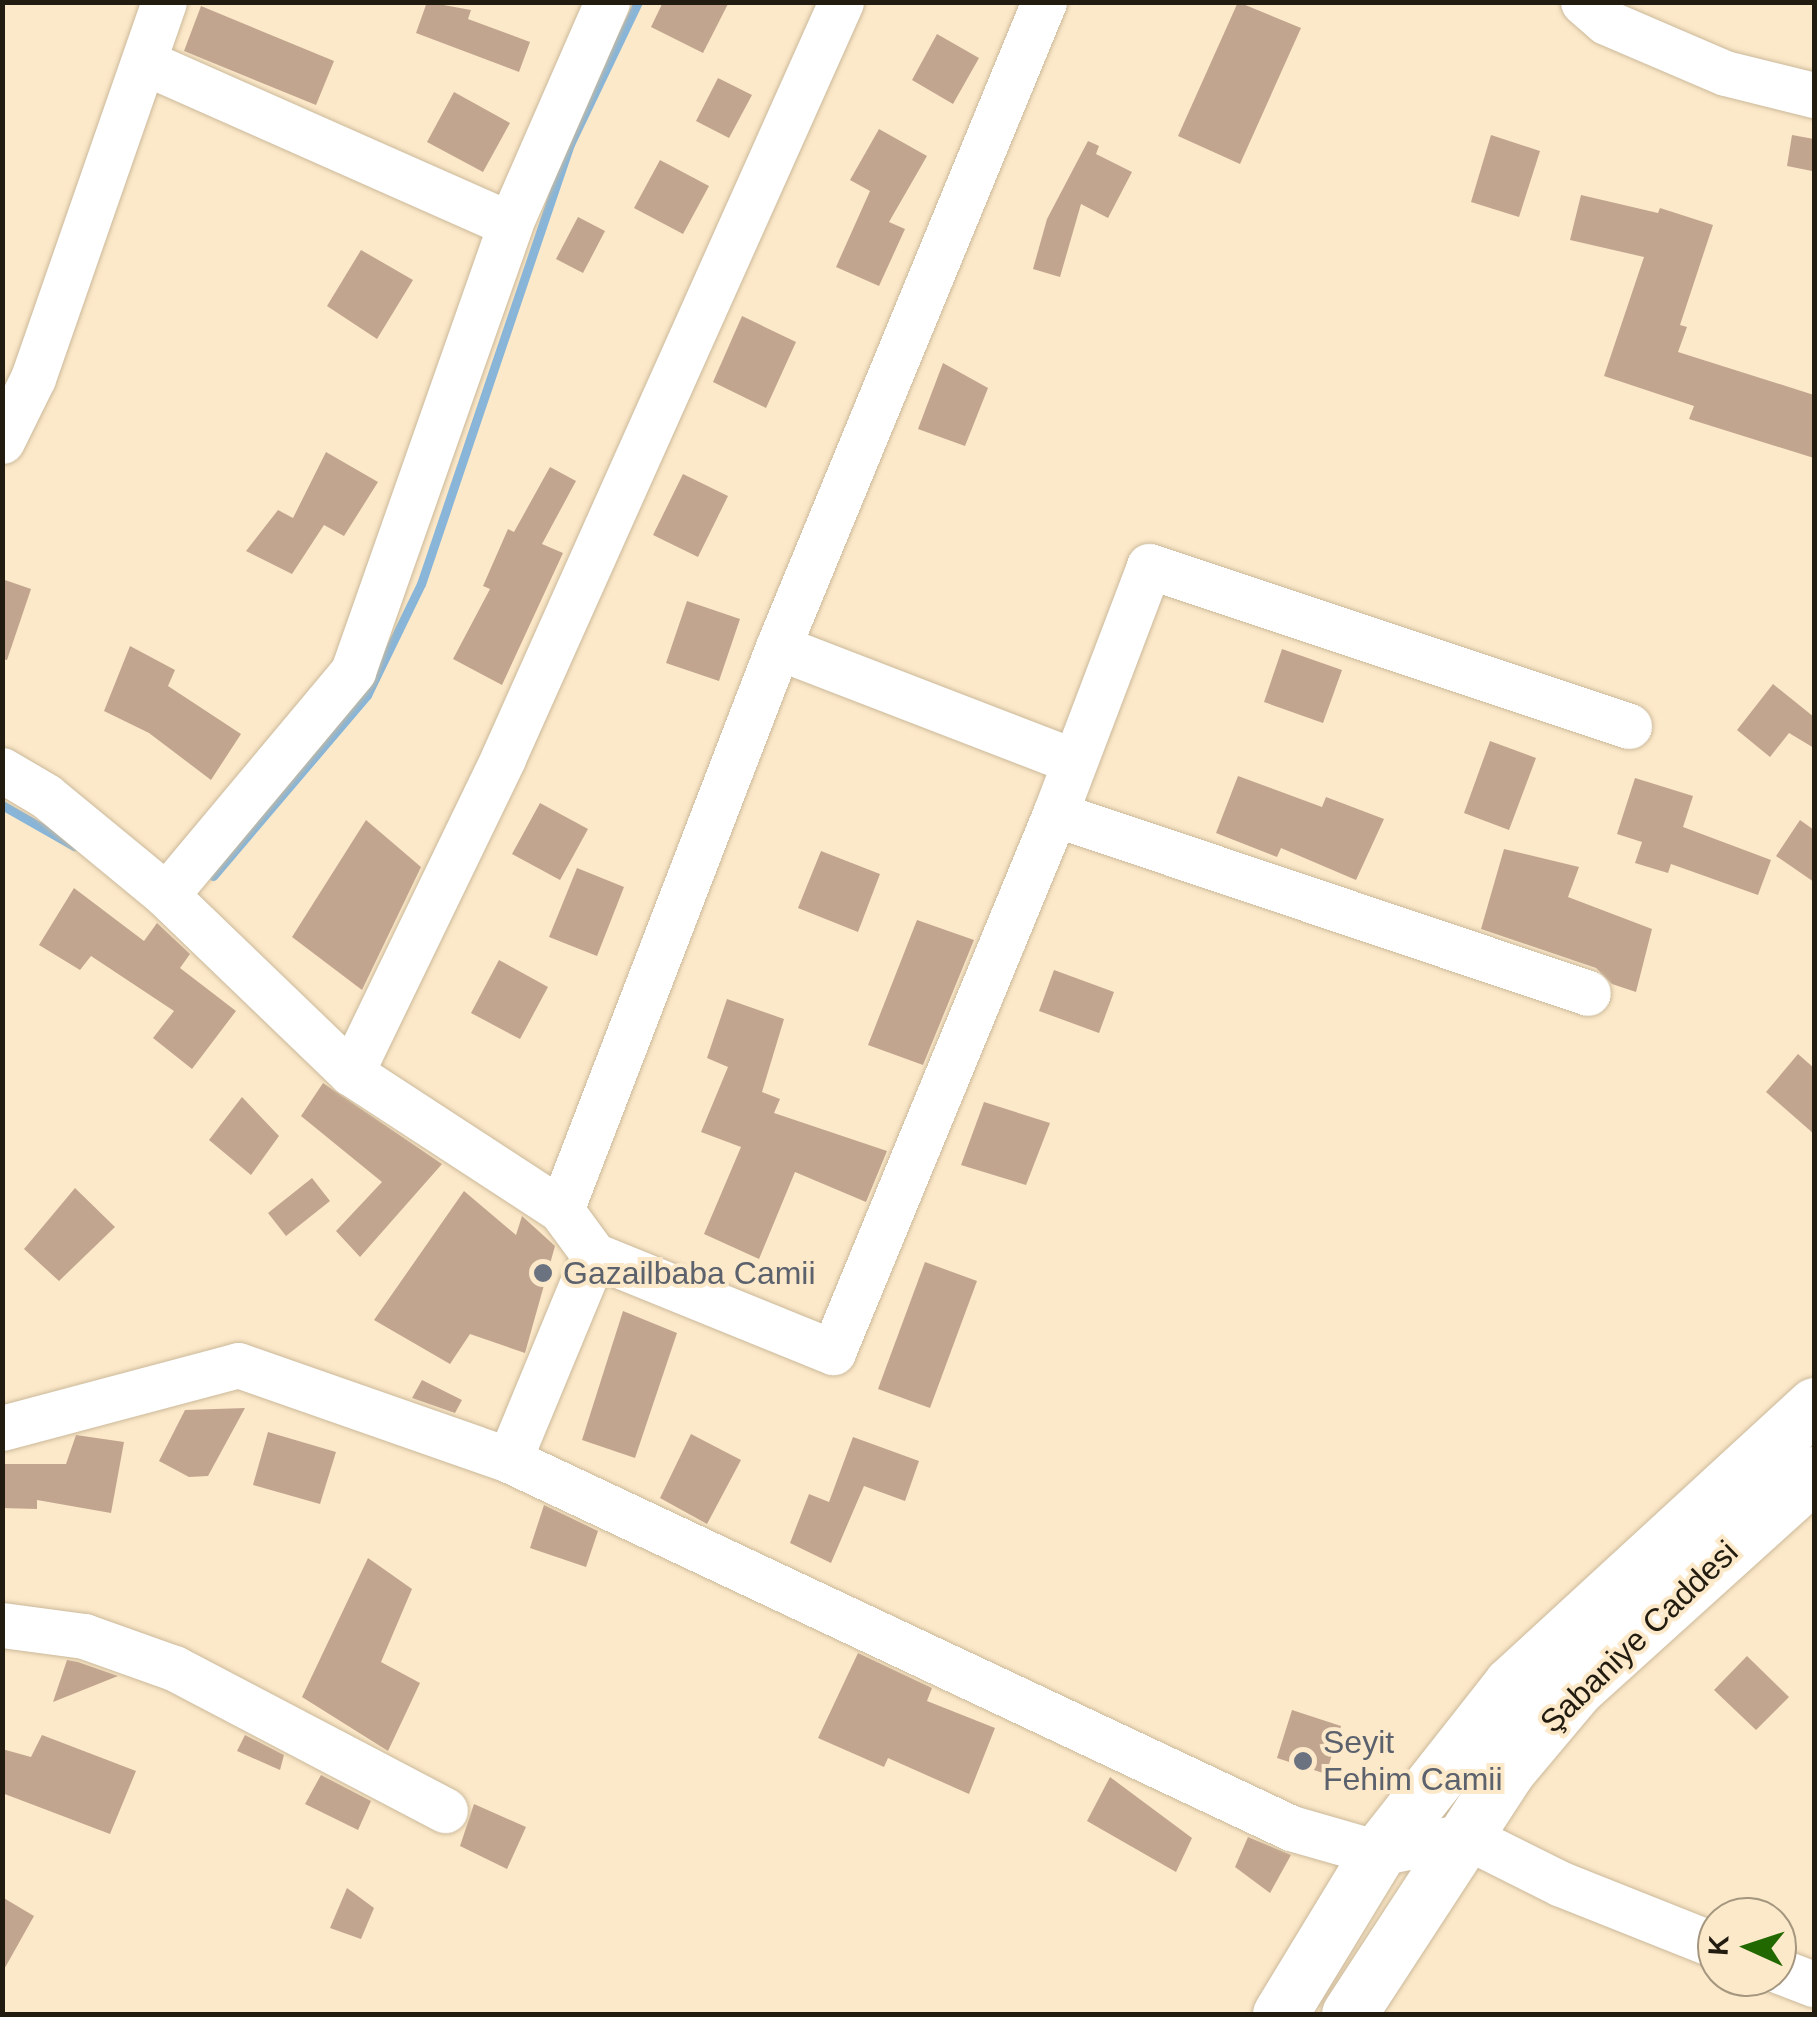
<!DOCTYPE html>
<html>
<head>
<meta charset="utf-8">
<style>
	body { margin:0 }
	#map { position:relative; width:1817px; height:2017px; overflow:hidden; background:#fce9c9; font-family:Arial,sans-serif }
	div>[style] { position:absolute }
	.stream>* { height:9px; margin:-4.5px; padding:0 4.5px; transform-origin:4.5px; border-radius:4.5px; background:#88b5d8 }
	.building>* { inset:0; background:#c2a58f }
	.roads { filter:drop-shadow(0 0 2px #cbb99b) drop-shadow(0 0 2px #cbb99b) }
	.minor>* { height:45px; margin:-22.5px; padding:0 22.5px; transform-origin:22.5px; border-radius:22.5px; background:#fff }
	.highway>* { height:55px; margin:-27.5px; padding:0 27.5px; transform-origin:27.5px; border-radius:27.5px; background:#fff }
	.dots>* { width:28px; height:28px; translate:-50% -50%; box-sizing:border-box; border:5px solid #fce9c9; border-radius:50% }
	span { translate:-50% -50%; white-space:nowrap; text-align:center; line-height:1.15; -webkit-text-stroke:8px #fce9c9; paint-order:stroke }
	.worship-label { font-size:32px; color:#5b616d }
	.left { translate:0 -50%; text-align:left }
	.street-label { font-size:32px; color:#221c10 }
	.frame { position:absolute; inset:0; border:5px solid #221c10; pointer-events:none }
	.north { position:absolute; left:1697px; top:1897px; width:100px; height:100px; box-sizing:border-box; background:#fce9c9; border:2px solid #a5977f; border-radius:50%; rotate:273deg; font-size:28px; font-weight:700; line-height:40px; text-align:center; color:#221c10 }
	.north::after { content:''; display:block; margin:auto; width:35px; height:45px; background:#216800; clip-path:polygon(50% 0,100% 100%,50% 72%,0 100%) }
</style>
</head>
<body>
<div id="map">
	<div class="stream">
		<div style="left:2px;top:805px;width:83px;rotate:29.7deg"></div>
		<div style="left:213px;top:876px;width:238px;rotate:-49.6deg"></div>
		<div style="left:367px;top:695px;width:123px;rotate:-64.1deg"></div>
		<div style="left:421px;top:584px;width:465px;rotate:-71.3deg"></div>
		<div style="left:570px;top:144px;width:157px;rotate:-64.4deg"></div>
	</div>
	<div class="building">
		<div style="clip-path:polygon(427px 2px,471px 10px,468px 19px,530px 42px,519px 72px,416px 33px)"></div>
		<div style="clip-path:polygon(663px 2px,729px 2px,703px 53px,651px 27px)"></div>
		<div style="clip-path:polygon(1238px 2px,1301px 28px,1240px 164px,1178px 136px)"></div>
		<div style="clip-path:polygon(201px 6px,334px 61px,316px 105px,184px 51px)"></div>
		<div style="clip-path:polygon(937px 34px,979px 58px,953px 104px,912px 80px)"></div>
		<div style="clip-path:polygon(718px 78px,752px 95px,729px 138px,696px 121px)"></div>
		<div style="clip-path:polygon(454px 92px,510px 123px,483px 172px,427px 142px)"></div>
		<div style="clip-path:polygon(879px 129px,927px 156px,889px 222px,905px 229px,879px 286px,836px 267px,870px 191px,850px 180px)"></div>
		<div style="clip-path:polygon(1491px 135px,1540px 151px,1519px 217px,1471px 202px)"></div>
		<div style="clip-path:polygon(1792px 135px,1814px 139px,1812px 171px,1787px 166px)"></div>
		<div style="clip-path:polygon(1088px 141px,1099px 146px,1096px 154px,1132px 172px,1108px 218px,1081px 204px,1060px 277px,1033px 269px,1047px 219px)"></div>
		<div style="clip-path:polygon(660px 160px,709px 186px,683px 234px,634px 208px)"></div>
		<div style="clip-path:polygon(1581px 195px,1658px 213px,1660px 208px,1713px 225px,1680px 325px,1687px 327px,1678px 352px,1814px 395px,1814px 458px,1689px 419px,1694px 406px,1604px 376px,1644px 257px,1570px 240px)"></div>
		<div style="clip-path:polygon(578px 217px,605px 231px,583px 273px,556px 259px)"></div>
		<div style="clip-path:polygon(361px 250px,413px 280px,377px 339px,327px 306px)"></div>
		<div style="clip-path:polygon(742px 316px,796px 342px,766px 408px,713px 382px)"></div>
		<div style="clip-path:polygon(943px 363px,988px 388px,965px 446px,918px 429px)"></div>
		<div style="clip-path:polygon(326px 452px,378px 482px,344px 536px,324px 525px,292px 574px,246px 551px,278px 510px,293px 518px)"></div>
		<div style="clip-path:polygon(550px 467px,576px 481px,542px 544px,563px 553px,502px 685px,453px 659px,490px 589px,483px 586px,508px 529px,514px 532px)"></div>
		<div style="clip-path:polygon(683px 474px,728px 496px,698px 557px,653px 535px)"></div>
		<div style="clip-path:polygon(2px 579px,31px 589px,7px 660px,2px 659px)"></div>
		<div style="clip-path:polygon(687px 601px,740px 619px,719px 681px,666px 663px)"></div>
		<div style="clip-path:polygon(130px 646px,175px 670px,168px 686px,241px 734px,211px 780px,149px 733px,104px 711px)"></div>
		<div style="clip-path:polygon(1282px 649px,1342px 670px,1323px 723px,1264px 702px)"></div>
		<div style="clip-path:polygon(1773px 684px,1814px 717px,1814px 748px,1789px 733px,1770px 757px,1737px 730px)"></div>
		<div style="clip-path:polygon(1490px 741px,1536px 758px,1509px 830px,1464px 813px)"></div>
		<div style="clip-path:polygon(1238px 776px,1322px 807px,1326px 797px,1384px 819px,1356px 880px,1281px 848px,1277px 857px,1216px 833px)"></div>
		<div style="clip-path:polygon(1635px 778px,1693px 796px,1683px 827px,1771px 860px,1758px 895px,1671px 864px,1668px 873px,1635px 863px,1642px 842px,1617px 834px)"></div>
		<div style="clip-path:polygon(540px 803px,588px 829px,560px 880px,512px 854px)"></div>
		<div style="clip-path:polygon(366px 820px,421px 867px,362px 990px,292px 937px)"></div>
		<div style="clip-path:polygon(1800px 820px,1814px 830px,1814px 882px,1776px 856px)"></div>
		<div style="clip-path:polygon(1504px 849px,1579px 867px,1568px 897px,1652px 929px,1636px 992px,1612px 984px,1596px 968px,1481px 929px)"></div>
		<div style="clip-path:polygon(821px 851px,880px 874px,858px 932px,798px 908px)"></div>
		<div style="clip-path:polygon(577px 868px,624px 887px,597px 956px,549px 937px)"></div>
		<div style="clip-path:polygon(74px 888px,144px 941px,157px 923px,190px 954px,180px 968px,236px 1011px,192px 1069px,153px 1038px,174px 1011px,91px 956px,80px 970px,39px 945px)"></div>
		<div style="clip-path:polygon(917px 920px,974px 940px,923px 1065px,868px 1045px)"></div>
		<div style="clip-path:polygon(499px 960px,548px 987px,520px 1039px,471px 1013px)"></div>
		<div style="clip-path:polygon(1054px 970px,1114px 992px,1099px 1033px,1039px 1011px)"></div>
		<div style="clip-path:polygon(727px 999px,784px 1019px,762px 1092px,780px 1099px,774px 1113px,887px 1151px,866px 1202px,795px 1172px,759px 1259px,704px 1234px,741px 1147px,701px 1132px,728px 1067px,707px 1058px)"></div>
		<div style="clip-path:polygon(1798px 1054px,1814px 1068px,1814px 1134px,1766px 1092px)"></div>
		<div style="clip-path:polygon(323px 1083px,442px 1164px,360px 1257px,336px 1231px,382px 1182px,301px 1116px)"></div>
		<div style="clip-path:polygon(242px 1097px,279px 1136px,251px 1175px,209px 1140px)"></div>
		<div style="clip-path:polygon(984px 1102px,1050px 1123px,1026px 1185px,961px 1165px)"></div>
		<div style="clip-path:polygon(312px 1178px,330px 1201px,286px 1236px,268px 1213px)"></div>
		<div style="clip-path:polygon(75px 1188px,115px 1227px,59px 1281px,24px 1249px)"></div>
		<div style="clip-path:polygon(464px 1191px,516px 1235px,522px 1216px,555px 1246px,525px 1353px,470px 1334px,450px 1364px,374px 1320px)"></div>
		<div style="clip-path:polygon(925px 1262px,977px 1281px,930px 1408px,878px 1389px)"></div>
		<div style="clip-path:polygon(623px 1311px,677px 1333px,635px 1458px,582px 1440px)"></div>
		<div style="clip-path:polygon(422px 1380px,462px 1400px,455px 1413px,412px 1398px)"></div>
		<div style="clip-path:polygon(245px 1408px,208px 1476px,189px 1477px,159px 1461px,185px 1410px)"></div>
		<div style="clip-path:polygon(268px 1432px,336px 1452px,320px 1504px,253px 1485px)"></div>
		<div style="clip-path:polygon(691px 1434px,741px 1460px,707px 1524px,660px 1498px)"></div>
		<div style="clip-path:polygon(76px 1435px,124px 1442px,111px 1513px,37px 1500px,37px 1509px,2px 1508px,2px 1464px,66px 1464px)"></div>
		<div style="clip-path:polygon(853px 1437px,919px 1461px,905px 1501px,864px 1486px,831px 1563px,790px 1543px,809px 1494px,829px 1502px)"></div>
		<div style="clip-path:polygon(544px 1505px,598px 1531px,586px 1567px,530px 1548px)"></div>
		<div style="clip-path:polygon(368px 1558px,412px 1589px,381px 1662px,420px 1683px,388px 1751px,302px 1697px)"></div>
		<div style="clip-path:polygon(858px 1653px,932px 1688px,927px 1701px,995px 1728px,969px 1794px,888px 1758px,884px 1767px,818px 1738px)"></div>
		<div style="clip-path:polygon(1747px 1656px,1789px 1697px,1756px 1730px,1714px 1690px)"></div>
		<div style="clip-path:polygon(67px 1660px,78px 1662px,118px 1676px,53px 1702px)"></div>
		<div style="clip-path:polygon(1292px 1710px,1341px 1726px,1326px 1774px,1277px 1758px)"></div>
		<div style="clip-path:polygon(42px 1735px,136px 1771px,110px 1834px,2px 1793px,2px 1749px,31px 1757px)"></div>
		<div style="clip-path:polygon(245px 1735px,284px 1755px,280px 1770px,237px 1751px)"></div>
		<div style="clip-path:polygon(321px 1775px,371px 1801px,358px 1830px,305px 1804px)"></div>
		<div style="clip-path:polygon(1110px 1777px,1192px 1838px,1176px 1872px,1087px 1821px)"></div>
		<div style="clip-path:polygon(474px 1804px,526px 1827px,507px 1869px,460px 1846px)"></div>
		<div style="clip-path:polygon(1248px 1837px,1291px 1855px,1270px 1893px,1235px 1867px)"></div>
		<div style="clip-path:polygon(347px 1888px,374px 1908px,361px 1939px,330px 1928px)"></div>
		<div style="clip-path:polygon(2px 1897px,34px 1916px,2px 1973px)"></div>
	</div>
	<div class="roads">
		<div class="minor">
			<div style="left:1583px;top:2px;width:30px;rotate:41deg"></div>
			<div style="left:1606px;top:22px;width:129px;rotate:23.2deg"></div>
			<div style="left:1725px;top:73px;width:92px;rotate:13.9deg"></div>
			<div style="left:144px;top:62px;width:400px;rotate:23.9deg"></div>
			<div style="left:2px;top:441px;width:70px;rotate:-63.8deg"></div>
			<div style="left:33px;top:378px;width:398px;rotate:-70.8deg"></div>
			<div style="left:778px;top:647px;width:317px;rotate:21.1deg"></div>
			<div style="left:2px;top:770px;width:51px;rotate:30.6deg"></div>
			<div style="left:46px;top:796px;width:156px;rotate:39.5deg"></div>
			<div style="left:166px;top:895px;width:257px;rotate:43.9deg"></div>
			<div style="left:351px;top:1073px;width:251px;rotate:33.1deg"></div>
			<div style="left:1055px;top:814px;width:562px;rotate:18.56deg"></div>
			<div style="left:166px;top:895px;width:292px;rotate:-50.1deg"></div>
			<div style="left:353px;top:671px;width:474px;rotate:-70.6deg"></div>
			<div style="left:510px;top:224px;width:242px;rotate:-66.4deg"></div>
			<div style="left:351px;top:1073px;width:350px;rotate:-64.2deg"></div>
			<div style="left:503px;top:758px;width:828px;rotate:-65.91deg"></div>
			<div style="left:594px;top:1255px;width:258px;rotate:22.1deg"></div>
			<div style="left:833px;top:1352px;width:582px;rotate:-67.58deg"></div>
			<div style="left:1055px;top:814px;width:265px;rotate:-69.2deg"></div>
			<div style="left:1149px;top:566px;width:506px;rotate:18.43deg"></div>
			<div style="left:2px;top:1428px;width:244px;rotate:-14.9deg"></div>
			<div style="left:238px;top:1365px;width:287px;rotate:19.3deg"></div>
			<div style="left:509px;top:1460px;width:864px;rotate:25.2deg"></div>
			<div style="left:1291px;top:1828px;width:91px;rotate:16deg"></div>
			<div style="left:1378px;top:1853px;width:89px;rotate:-11.1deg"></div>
			<div style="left:1465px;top:1836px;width:107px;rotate:26.6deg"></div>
			<div style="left:1561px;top:1884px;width:168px;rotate:21.7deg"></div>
			<div style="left:509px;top:1460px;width:222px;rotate:-67.5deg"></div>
			<div style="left:594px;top:1255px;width:56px;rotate:-126.3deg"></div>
			<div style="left:561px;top:1210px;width:603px;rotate:-68.92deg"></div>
			<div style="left:778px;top:647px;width:698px;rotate:-67.59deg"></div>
			<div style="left:2px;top:1625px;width:83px;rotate:7.6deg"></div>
			<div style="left:84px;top:1636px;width:96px;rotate:19.6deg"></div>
			<div style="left:174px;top:1668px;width:306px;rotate:27.7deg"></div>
			<div style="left:1777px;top:1970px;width:40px;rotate:21deg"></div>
		</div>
		<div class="highway">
			<div style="left:1280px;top:2014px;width:188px;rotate:-58.7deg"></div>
			<div style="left:1378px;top:1853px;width:215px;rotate:-51.8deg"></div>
			<div style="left:1511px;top:1684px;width:412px;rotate:-42.6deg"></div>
			<div style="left:1349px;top:2014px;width:291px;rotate:-56.9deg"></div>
			<div style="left:1508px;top:1770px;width:106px;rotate:-50deg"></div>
			<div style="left:1576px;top:1689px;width:321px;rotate:-42.1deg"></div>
		</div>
	</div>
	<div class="dots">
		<div style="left:543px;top:1273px;background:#6b7280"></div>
		<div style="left:1303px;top:1761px;background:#6b7280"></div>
	</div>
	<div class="worship-label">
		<span class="left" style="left:563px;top:1273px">Gazailbaba Camii</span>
		<span class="left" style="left:1323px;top:1761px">Seyit<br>Fehim Camii</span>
	</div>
	<div class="street-label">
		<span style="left:1639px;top:1637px;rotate:-44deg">Şabaniye Caddesi</span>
	</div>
	<div class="frame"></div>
	<div class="north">K</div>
</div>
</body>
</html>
